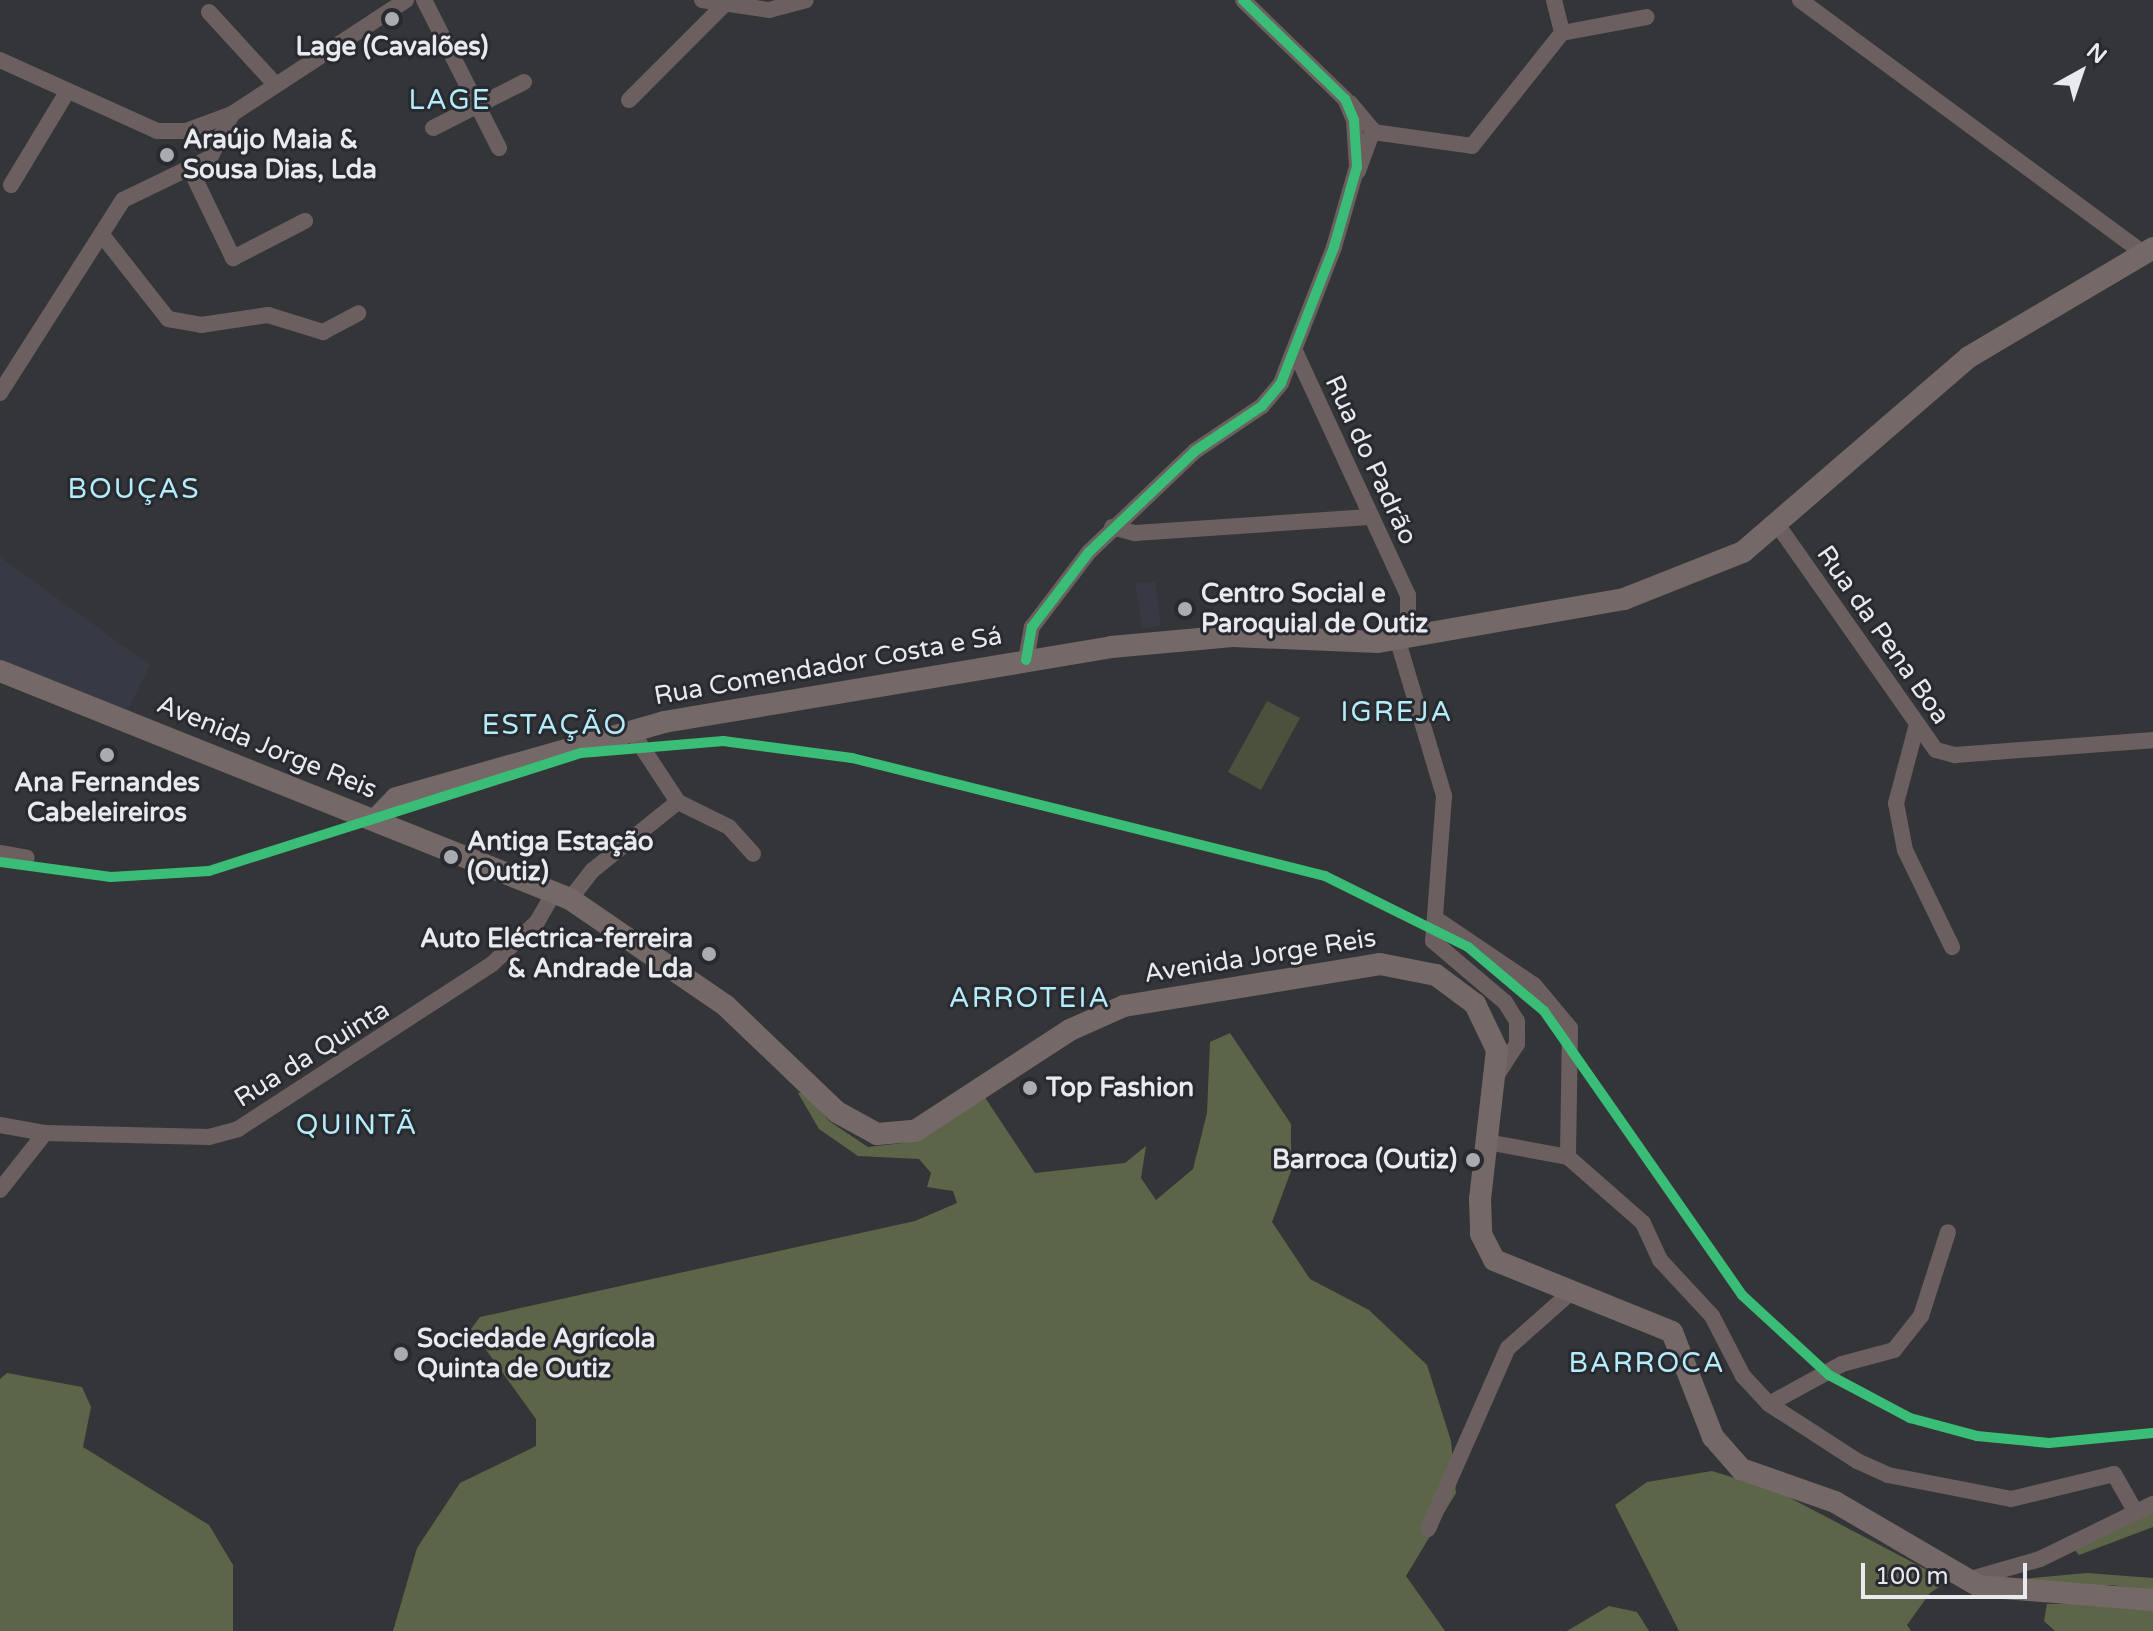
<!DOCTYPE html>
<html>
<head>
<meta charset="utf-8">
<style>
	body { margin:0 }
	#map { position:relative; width:2153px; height:1631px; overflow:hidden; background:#343538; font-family:"Varela Round",sans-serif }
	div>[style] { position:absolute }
	.built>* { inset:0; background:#373944 }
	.green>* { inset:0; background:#4b513c }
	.forest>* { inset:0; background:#5d6548 }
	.minor>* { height:16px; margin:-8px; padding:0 8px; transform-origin:8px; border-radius:8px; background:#6b605f }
	.major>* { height:22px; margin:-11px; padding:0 11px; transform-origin:11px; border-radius:11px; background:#756967 }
	.cycleway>* { height:10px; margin:-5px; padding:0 5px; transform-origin:5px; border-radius:5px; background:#3abd76 }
	.dots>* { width:22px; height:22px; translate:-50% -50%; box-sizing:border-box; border:4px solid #282a30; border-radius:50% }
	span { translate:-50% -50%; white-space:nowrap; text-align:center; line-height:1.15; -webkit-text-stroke:6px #282a30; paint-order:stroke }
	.poi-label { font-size:26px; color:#e9eaee; font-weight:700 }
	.left { translate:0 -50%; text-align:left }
	.right { translate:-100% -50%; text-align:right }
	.street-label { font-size:26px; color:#e9eaee }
	.neighbourhood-label { font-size:28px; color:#b4ecfa; letter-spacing:2px }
	.north { position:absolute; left:2041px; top:32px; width:80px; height:80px; -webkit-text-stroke:6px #282a30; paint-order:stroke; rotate:40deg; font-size:22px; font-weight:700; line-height:32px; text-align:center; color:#e9eaee }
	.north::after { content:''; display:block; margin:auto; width:28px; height:36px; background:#e9eaee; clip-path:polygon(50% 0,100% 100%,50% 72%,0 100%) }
	.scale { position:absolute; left:1861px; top:1563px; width:166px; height:36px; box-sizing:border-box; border:4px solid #e9eaee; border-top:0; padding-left:10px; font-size:24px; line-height:28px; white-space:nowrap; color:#e9eaee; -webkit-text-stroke:6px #282a30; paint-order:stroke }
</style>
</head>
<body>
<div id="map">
	<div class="built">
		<div style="clip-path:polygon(0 557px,150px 665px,127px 712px,0 660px)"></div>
		<div style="clip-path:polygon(1155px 582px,1161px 626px,1142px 629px,1135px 583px)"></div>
	</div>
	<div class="green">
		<div style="clip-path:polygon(1267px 701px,1300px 718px,1261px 790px,1228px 772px)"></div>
	</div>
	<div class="forest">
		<div style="clip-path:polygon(1230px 1033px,1291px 1124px,1291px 1171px,1272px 1222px,1310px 1279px,1369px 1310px,1427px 1365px,1451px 1441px,1456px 1493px,1406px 1576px,1445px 1631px,393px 1631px,417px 1548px,460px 1483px,536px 1446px,536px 1419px,471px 1329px,480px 1317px,915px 1221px,957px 1203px,953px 1191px,927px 1187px,931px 1173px,919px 1159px,858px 1156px,819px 1129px,798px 1093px,806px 1092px,829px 1121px,868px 1147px,903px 1143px,984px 1096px,1035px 1173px,1125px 1163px,1146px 1146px,1141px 1178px,1156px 1200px,1193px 1169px,1207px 1113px,1210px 1042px)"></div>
		<div style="clip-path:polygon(7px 1373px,82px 1387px,91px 1407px,83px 1447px,209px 1525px,233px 1565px,233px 1631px,0 1631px,0 1379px)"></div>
		<div style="clip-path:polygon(1712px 1471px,1777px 1491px,1948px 1581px,1930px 1593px,1907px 1625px,1911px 1631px,1679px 1631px,1615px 1505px,1647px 1482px)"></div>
		<div style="clip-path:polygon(2153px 1508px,2153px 1527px,2079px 1555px,2074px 1549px)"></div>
		<div style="clip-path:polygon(2087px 1573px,2153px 1578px,2153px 1592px,2112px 1585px,2037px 1589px,2022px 1579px)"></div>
		<div style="clip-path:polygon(2047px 1604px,2146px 1604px,2153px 1608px,2153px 1631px,2055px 1631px,2044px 1621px)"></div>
		<div style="clip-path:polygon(1609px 1606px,1637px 1612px,1649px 1631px,1567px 1631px)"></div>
	</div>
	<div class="minor">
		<div style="left:424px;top:0;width:166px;rotate:63.1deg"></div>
		<div style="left:702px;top:0;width:68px;rotate:8.5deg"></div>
		<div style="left:769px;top:10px;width:38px;rotate:-15deg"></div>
		<div style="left:1554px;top:0;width:34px;rotate:76deg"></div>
		<div style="left:1800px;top:0;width:428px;rotate:36.4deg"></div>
		<div style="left:209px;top:12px;width:96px;rotate:47.5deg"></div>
		<div style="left:1562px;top:33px;width:86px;rotate:-10.7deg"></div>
		<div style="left:0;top:60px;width:172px;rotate:24.3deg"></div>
		<div style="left:157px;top:131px;width:29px"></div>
		<div style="left:186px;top:131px;width:49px;rotate:-20.3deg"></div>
		<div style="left:232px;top:114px;width:208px;rotate:-33.2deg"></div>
		<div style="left:629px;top:100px;width:132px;rotate:-45deg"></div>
		<div style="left:1350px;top:103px;width:35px;rotate:50deg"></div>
		<div style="left:1373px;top:130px;width:44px;rotate:110.1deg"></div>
		<div style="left:433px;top:128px;width:102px;rotate:-26.8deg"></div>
		<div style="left:1373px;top:132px;width:100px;rotate:8deg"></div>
		<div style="left:1472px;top:146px;width:144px;rotate:-51.5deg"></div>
		<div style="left:191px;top:171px;width:97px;rotate:64.2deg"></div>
		<div style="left:233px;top:258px;width:81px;rotate:-27.2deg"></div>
		<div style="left:11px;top:185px;width:109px;rotate:-58.9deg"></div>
		<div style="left:102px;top:235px;width:107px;rotate:51.8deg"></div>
		<div style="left:168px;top:319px;width:34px;rotate:10deg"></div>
		<div style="left:201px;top:325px;width:68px;rotate:-8.5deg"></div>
		<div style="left:268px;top:315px;width:58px;rotate:17.2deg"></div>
		<div style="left:323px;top:332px;width:40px;rotate:-28deg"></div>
		<div style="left:1295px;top:351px;width:269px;rotate:65.2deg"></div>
		<div style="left:1408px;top:595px;width:41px;rotate:90deg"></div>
		<div style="left:0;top:393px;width:229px;rotate:-57.5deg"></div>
		<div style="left:123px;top:200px;width:97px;rotate:-25.8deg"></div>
		<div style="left:210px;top:158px;width:49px;rotate:-63.4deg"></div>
		<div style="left:1777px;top:524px;width:276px;rotate:54.9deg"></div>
		<div style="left:1936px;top:750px;width:20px;rotate:15deg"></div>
		<div style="left:1955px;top:755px;width:199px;rotate:-4.3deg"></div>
		<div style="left:1112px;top:527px;width:24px;rotate:15deg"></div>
		<div style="left:1135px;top:533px;width:234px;rotate:-3.9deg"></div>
		<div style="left:1397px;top:638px;width:165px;rotate:73.4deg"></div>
		<div style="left:1444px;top:796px;width:145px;rotate:94.3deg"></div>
		<div style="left:1433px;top:941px;width:94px;rotate:40.3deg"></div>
		<div style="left:1505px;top:1002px;width:22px;rotate:58deg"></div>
		<div style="left:1517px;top:1021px;width:23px;rotate:90deg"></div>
		<div style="left:1517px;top:1044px;width:35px;rotate:123deg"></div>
		<div style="left:1026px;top:660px;width:34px;rotate:-80deg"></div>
		<div style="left:1032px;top:627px;width:94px;rotate:-52.8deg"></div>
		<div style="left:1089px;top:552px;width:146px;rotate:-43.6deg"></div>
		<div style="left:1195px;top:451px;width:81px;rotate:-33.9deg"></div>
		<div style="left:1262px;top:406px;width:30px;rotate:-50deg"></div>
		<div style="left:1281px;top:383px;width:146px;rotate:-68.7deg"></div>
		<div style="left:1334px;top:247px;width:83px;rotate:-74deg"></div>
		<div style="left:1357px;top:167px;width:47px;rotate:-93.7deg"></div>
		<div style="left:1354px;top:120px;width:23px;rotate:-113deg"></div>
		<div style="left:1345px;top:99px;width:142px;rotate:-135.9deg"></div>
		<div style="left:1916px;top:728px;width:78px;rotate:104.9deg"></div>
		<div style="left:1896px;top:803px;width:48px;rotate:79.2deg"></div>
		<div style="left:1905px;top:850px;width:108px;rotate:64.1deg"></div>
		<div style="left:678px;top:802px;width:57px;rotate:26.1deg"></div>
		<div style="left:729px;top:827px;width:36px;rotate:48deg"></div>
		<div style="left:0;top:853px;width:27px;rotate:10deg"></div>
		<div style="left:570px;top:899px;width:37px;rotate:-52deg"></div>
		<div style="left:593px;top:870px;width:109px;rotate:-38.7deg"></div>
		<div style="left:678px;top:802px;width:87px;rotate:-123.3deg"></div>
		<div style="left:1435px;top:918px;width:120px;rotate:34.1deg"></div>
		<div style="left:1534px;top:985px;width:56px;rotate:50.1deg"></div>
		<div style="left:1570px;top:1028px;width:129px;rotate:90.9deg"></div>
		<div style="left:0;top:1125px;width:46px;rotate:10.1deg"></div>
		<div style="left:45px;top:1133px;width:164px;rotate:1.4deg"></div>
		<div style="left:209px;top:1137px;width:30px;rotate:-15deg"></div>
		<div style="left:238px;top:1129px;width:303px;rotate:-33deg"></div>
		<div style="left:492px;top:964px;width:62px;rotate:-43deg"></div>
		<div style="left:537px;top:922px;width:34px;rotate:-60deg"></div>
		<div style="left:1487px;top:1142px;width:82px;rotate:10.5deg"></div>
		<div style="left:1568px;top:1157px;width:100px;rotate:41.3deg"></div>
		<div style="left:1643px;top:1223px;width:41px;rotate:65.3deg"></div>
		<div style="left:1660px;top:1260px;width:76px;rotate:47.1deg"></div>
		<div style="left:1712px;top:1316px;width:68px;rotate:62.7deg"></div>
		<div style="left:1743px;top:1376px;width:38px;rotate:47deg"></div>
		<div style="left:1769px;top:1404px;width:105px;rotate:32.9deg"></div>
		<div style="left:1857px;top:1461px;width:34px;rotate:24deg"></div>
		<div style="left:1888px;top:1475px;width:125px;rotate:11deg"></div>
		<div style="left:2011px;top:1499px;width:106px;rotate:-13.6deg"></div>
		<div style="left:2114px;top:1474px;width:43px;rotate:60.4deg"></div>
		<div style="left:0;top:1190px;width:73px;rotate:-51.7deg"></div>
		<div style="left:1769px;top:1404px;width:83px;rotate:-28.7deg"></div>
		<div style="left:1842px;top:1364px;width:54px;rotate:-15.1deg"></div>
		<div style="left:1894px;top:1350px;width:43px;rotate:-51.5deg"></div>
		<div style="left:1921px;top:1316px;width:88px;rotate:-72.2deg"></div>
		<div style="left:1428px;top:1529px;width:198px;rotate:-66.2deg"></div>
		<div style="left:1508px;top:1348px;width:84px;rotate:-41.6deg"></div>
		<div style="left:1967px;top:1580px;width:76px;rotate:-16deg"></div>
		<div style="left:2040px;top:1559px;width:126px;rotate:-26deg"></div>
	</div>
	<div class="major">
		<div style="left:0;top:671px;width:614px;rotate:21.8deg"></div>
		<div style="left:570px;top:899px;width:189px;rotate:34.4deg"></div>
		<div style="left:726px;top:1006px;width:153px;rotate:43.7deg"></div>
		<div style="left:837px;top:1112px;width:46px;rotate:28.8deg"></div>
		<div style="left:877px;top:1134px;width:38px;rotate:-5deg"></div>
		<div style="left:915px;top:1131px;width:185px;rotate:-33.1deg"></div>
		<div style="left:1070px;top:1030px;width:59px;rotate:-24deg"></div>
		<div style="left:1124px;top:1006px;width:259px;rotate:-9.3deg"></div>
		<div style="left:1380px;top:964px;width:57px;rotate:11.1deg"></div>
		<div style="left:1436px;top:975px;width:49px;rotate:36.6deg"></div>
		<div style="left:1475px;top:1004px;width:51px;rotate:64.4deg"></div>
		<div style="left:1497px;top:1050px;width:150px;rotate:96.5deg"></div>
		<div style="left:1480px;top:1199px;width:35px;rotate:88deg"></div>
		<div style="left:1481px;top:1234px;width:29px;rotate:63deg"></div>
		<div style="left:1494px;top:1260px;width:192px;rotate:22deg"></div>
		<div style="left:1672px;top:1332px;width:113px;rotate:68.7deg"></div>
		<div style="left:1713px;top:1437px;width:43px;rotate:48.8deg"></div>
		<div style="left:1741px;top:1469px;width:100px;rotate:19.3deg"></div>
		<div style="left:1835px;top:1502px;width:167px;rotate:30.3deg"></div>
		<div style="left:1979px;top:1586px;width:175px;rotate:4.6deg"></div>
		<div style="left:375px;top:820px;width:30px;rotate:-46deg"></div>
		<div style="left:396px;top:798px;width:279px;rotate:-15.8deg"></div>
		<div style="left:664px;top:722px;width:453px;rotate:-9.5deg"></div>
		<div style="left:1111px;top:647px;width:122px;rotate:-5.2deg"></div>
		<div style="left:1233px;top:636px;width:145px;rotate:2.4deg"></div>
		<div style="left:1378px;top:642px;width:250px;rotate:-9.9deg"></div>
		<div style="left:1624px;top:599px;width:128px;rotate:-21.6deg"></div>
		<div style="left:1743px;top:552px;width:298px;rotate:-40.8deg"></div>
		<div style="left:1969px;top:357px;width:214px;rotate:-30.6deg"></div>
	</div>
	<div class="cycleway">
		<div style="left:1026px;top:660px;width:34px;rotate:-80deg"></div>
		<div style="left:1032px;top:627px;width:94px;rotate:-52.8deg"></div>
		<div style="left:1089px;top:552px;width:146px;rotate:-43.6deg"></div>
		<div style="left:1195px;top:451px;width:81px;rotate:-33.9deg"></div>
		<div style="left:1262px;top:406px;width:30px;rotate:-50deg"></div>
		<div style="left:1281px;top:383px;width:146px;rotate:-68.7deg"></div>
		<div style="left:1334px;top:247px;width:83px;rotate:-74deg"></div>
		<div style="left:1357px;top:167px;width:47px;rotate:-93.7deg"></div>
		<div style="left:1354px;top:120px;width:23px;rotate:-113deg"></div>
		<div style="left:1345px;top:99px;width:142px;rotate:-135.9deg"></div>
		<div style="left:0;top:862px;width:112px;rotate:7.7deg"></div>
		<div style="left:111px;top:877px;width:98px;rotate:-3.5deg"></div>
		<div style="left:209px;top:871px;width:390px;rotate:-17.6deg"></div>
		<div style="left:581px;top:753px;width:143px;rotate:-4.8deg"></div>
		<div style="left:723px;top:741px;width:130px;rotate:7.5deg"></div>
		<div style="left:852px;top:758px;width:487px;rotate:14deg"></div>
		<div style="left:1325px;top:876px;width:160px;rotate:26.4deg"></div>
		<div style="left:1468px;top:947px;width:99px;rotate:40.1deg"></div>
		<div style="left:1544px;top:1011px;width:346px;rotate:55.1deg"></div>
		<div style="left:1742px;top:1295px;width:118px;rotate:42.6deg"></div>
		<div style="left:1829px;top:1375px;width:92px;rotate:28deg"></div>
		<div style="left:1910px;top:1418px;width:69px;rotate:15deg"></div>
		<div style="left:1977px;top:1436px;width:72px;rotate:5.6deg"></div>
		<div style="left:2049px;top:1443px;width:104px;rotate:-5.5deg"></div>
	</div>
	<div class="dots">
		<div style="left:392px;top:19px;background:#aaabae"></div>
		<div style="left:167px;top:155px;background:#aaabae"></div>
		<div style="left:1185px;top:609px;background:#aaabae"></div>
		<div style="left:107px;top:755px;background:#aaabae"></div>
		<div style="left:451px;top:857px;background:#aaabae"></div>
		<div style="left:709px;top:954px;background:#aaabae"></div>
		<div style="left:1030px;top:1088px;background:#aaabae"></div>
		<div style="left:1473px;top:1160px;background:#aaabae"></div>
		<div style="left:401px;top:1354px;background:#aaabae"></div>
	</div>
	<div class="poi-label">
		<span style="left:392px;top:47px">Lage (Cavalões)</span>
		<span class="left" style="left:183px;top:155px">Araújo Maia &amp;<br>Sousa Dias, Lda</span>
		<span class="left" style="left:1201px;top:609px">Centro Social e<br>Paroquial de Outiz</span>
		<span style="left:107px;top:798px">Ana Fernandes<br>Cabeleireiros</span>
		<span class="left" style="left:467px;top:857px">Antiga Estação<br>(Outiz)</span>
		<span class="right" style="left:693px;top:954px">Auto Eléctrica-ferreira<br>&amp; Andrade Lda</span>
		<span class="left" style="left:1046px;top:1088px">Top Fashion</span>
		<span class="right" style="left:1457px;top:1160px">Barroca (Outiz)</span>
		<span class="left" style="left:417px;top:1354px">Sociedade Agrícola<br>Quinta de Outiz</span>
	</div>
	<div class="street-label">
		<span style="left:1371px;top:460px;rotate:65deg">Rua do Padrão</span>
		<span style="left:1883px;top:635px;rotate:55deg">Rua da Pena Boa</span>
		<span style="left:828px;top:666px;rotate:-10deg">Rua Comendador Costa e Sá</span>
		<span style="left:267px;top:747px;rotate:22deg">Avenida Jorge Reis</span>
		<span style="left:1260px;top:956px;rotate:-9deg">Avenida Jorge Reis</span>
		<span style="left:312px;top:1054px;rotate:-32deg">Rua da Quinta</span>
	</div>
	<div class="neighbourhood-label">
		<span style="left:450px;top:100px">LAGE</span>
		<span style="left:134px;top:489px">BOUÇAS</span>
		<span style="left:1397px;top:712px">IGREJA</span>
		<span style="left:555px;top:725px">ESTAÇÃO</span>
		<span style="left:1030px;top:998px">ARROTEIA</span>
		<span style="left:357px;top:1125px">QUINTÃ</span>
		<span style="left:1647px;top:1363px">BARROCA</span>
	</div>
	<div class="north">N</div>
	<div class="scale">100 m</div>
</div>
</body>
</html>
